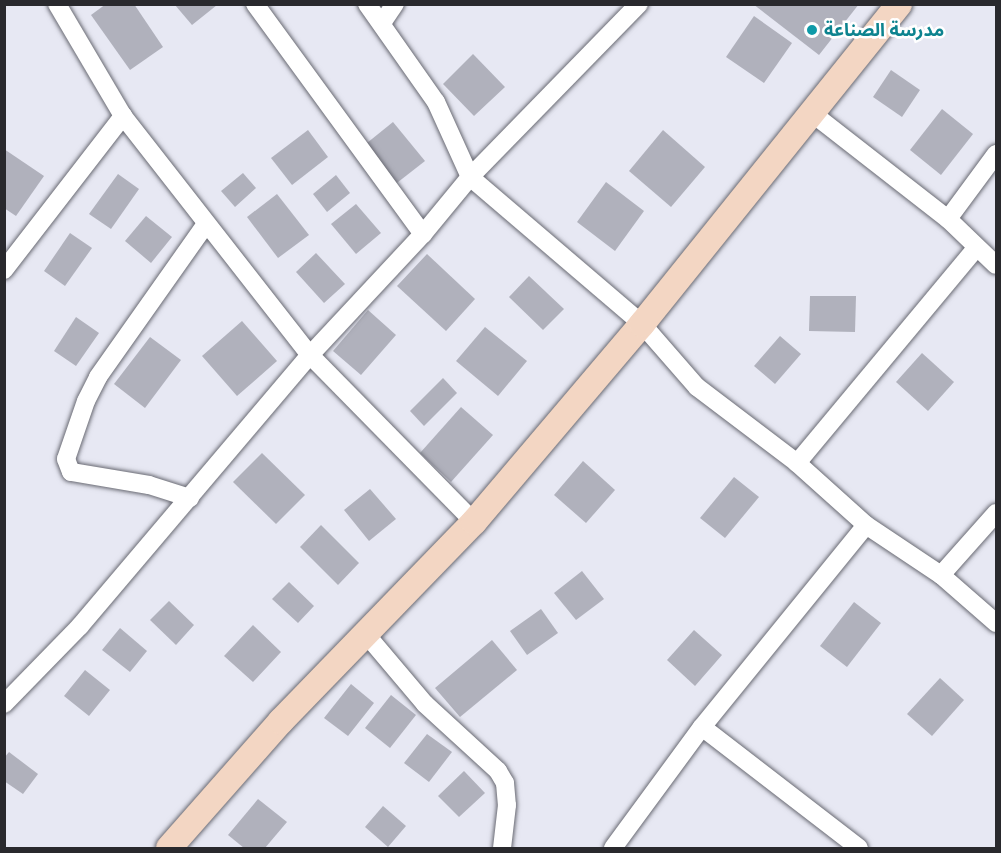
<!DOCTYPE html>
<html>
<head>
<meta charset="utf-8">
<style>
	body { margin:0 }
	#map { position:relative; width:1001px; height:853px; overflow:hidden; background:#e7e8f3; font-family:"PT Sans","Noto Sans Arabic",sans-serif }
	div>[style] { position:absolute }
	.building>* { inset:0; background:#b0b1bc }
	.roads { filter:drop-shadow(0 0 2px #696a73) drop-shadow(0 0 2px #696a73) }
	.minor>* { height:18px; margin:-9px; padding:0 9px; transform-origin:9px; border-radius:9px; background:#fff }
	.secondary>* { height:26px; margin:-13px; padding:0 13px; transform-origin:13px; border-radius:13px; background:#f3d6c3 }
	.dots>* { width:16px; height:16px; translate:-50% -50%; box-sizing:border-box; border:3px solid #fff; border-radius:50% }
	span { translate:-50% -50%; white-space:nowrap; text-align:center; line-height:1.15; -webkit-text-stroke:5px #fff; paint-order:stroke }
	.culture-label { font-size:18px; color:#0d838f; font-weight:700 }
	.left { translate:0 -50%; text-align:left }
	.frame { position:absolute; inset:0; border:6px solid #29292d; pointer-events:none }
</style>
</head>
<body>
<div id="map">
	<div class="building">
		<div style="clip-path:polygon(106px 4px,134px 4px,163px 47px,130px 70px,91px 15px)"></div>
		<div style="clip-path:polygon(753px 4px,859px 4px,819px 55px)"></div>
		<div style="clip-path:polygon(175px 5px,217px 5px,192px 25px)"></div>
		<div style="clip-path:polygon(754px 16px,792px 43px,764px 83px,726px 57px)"></div>
		<div style="clip-path:polygon(473px 54px,505px 87px,474px 116px,443px 84px)"></div>
		<div style="clip-path:polygon(891px 70px,920px 90px,902px 117px,873px 97px)"></div>
		<div style="clip-path:polygon(942px 109px,973px 134px,941px 175px,910px 150px)"></div>
		<div style="clip-path:polygon(393px 122px,425px 161px,393px 186px,362px 147px)"></div>
		<div style="clip-path:polygon(308px 130px,328px 157px,292px 185px,271px 158px)"></div>
		<div style="clip-path:polygon(663px 130px,705px 167px,671px 207px,629px 171px)"></div>
		<div style="clip-path:polygon(4px 149px,44px 176px,16px 216px,4px 208px)"></div>
		<div style="clip-path:polygon(243px 173px,256px 188px,235px 207px,221px 191px)"></div>
		<div style="clip-path:polygon(118px 174px,139px 189px,111px 229px,89px 214px)"></div>
		<div style="clip-path:polygon(336px 175px,350px 193px,327px 212px,313px 194px)"></div>
		<div style="clip-path:polygon(606px 182px,644px 211px,615px 251px,577px 222px)"></div>
		<div style="clip-path:polygon(277px 194px,309px 235px,278px 258px,247px 217px)"></div>
		<div style="clip-path:polygon(356px 204px,381px 233px,356px 254px,331px 224px)"></div>
		<div style="clip-path:polygon(146px 216px,172px 237px,151px 263px,125px 241px)"></div>
		<div style="clip-path:polygon(70px 233px,92px 248px,65px 286px,44px 271px)"></div>
		<div style="clip-path:polygon(316px 253px,345px 284px,324px 303px,296px 272px)"></div>
		<div style="clip-path:polygon(427px 254px,475px 299px,446px 331px,397px 286px)"></div>
		<div style="clip-path:polygon(529px 276px,564px 309px,543px 330px,509px 297px)"></div>
		<div style="clip-path:polygon(810px 296px,856px 296px,855px 332px,809px 331px)"></div>
		<div style="clip-path:polygon(368px 310px,396px 335px,361px 375px,333px 351px)"></div>
		<div style="clip-path:polygon(76px 317px,99px 333px,76px 366px,54px 351px)"></div>
		<div style="clip-path:polygon(242px 321px,277px 361px,237px 396px,202px 356px)"></div>
		<div style="clip-path:polygon(485px 327px,527px 361px,498px 396px,456px 361px)"></div>
		<div style="clip-path:polygon(780px 336px,801px 354px,775px 384px,754px 366px)"></div>
		<div style="clip-path:polygon(150px 337px,181px 360px,145px 408px,114px 384px)"></div>
		<div style="clip-path:polygon(922px 353px,954px 382px,928px 411px,896px 382px)"></div>
		<div style="clip-path:polygon(443px 378px,457px 393px,424px 426px,410px 411px)"></div>
		<div style="clip-path:polygon(461px 407px,493px 435px,451px 482px,420px 453px)"></div>
		<div style="clip-path:polygon(262px 453px,305px 495px,276px 524px,233px 482px)"></div>
		<div style="clip-path:polygon(583px 461px,615px 490px,586px 523px,554px 495px)"></div>
		<div style="clip-path:polygon(734px 477px,759px 497px,725px 538px,700px 518px)"></div>
		<div style="clip-path:polygon(370px 489px,396px 519px,369px 541px,344px 510px)"></div>
		<div style="clip-path:polygon(321px 525px,359px 563px,338px 585px,300px 547px)"></div>
		<div style="clip-path:polygon(582px 571px,604px 599px,576px 620px,554px 593px)"></div>
		<div style="clip-path:polygon(289px 582px,314px 606px,298px 623px,272px 599px)"></div>
		<div style="clip-path:polygon(169px 601px,194px 625px,176px 645px,150px 620px)"></div>
		<div style="clip-path:polygon(854px 602px,881px 623px,847px 667px,820px 646px)"></div>
		<div style="clip-path:polygon(541px 609px,558px 633px,527px 655px,510px 631px)"></div>
		<div style="clip-path:polygon(253px 625px,281px 652px,253px 682px,224px 656px)"></div>
		<div style="clip-path:polygon(120px 628px,147px 651px,130px 672px,102px 650px)"></div>
		<div style="clip-path:polygon(694px 630px,722px 655px,695px 686px,667px 660px)"></div>
		<div style="clip-path:polygon(492px 640px,517px 670px,460px 717px,435px 688px)"></div>
		<div style="clip-path:polygon(85px 670px,110px 690px,89px 716px,64px 696px)"></div>
		<div style="clip-path:polygon(940px 678px,964px 700px,932px 736px,907px 714px)"></div>
		<div style="clip-path:polygon(351px 684px,374px 703px,348px 736px,324px 718px)"></div>
		<div style="clip-path:polygon(391px 695px,416px 715px,390px 748px,365px 728px)"></div>
		<div style="clip-path:polygon(427px 734px,452px 752px,429px 782px,404px 763px)"></div>
		<div style="clip-path:polygon(9px 752px,38px 774px,23px 794px,4px 781px,4px 758px)"></div>
		<div style="clip-path:polygon(464px 771px,485px 793px,459px 817px,438px 796px)"></div>
		<div style="clip-path:polygon(258px 799px,287px 822px,265px 848px,244px 848px,228px 835px)"></div>
		<div style="clip-path:polygon(383px 806px,406px 826px,388px 847px,365px 827px)"></div>
	</div>
	<div class="roads">
		<div class="minor">
			<div style="left:57px;top:4px;width:130px;rotate:59.5deg"></div>
			<div style="left:123px;top:116px;width:303px;rotate:52deg"></div>
			<div style="left:310px;top:355px;width:234px;rotate:45.5deg"></div>
			<div style="left:255px;top:4px;width:285px;rotate:53.9deg"></div>
			<div style="left:367px;top:4px;width:120px;rotate:54.9deg"></div>
			<div style="left:436px;top:102px;width:82px;rotate:65.6deg"></div>
			<div style="left:470px;top:177px;width:226px;rotate:40.5deg"></div>
			<div style="left:642px;top:324px;width:84px;rotate:48.9deg"></div>
			<div style="left:697px;top:387px;width:126px;rotate:37.2deg"></div>
			<div style="left:797px;top:463px;width:93px;rotate:41.9deg"></div>
			<div style="left:866px;top:525px;width:90px;rotate:33.7deg"></div>
			<div style="left:941px;top:575px;width:73px;rotate:41.1deg"></div>
			<div style="left:382px;top:23px;width:23px;rotate:-56deg"></div>
			<div style="left:813px;top:114px;width:171px;rotate:37.9deg"></div>
			<div style="left:948px;top:219px;width:66px;rotate:43.8deg"></div>
			<div style="left:948px;top:219px;width:81px;rotate:-53.6deg"></div>
			<div style="left:4px;top:270px;width:195px;rotate:-52.3deg"></div>
			<div style="left:797px;top:463px;width:278px;rotate:-50.2deg"></div>
			<div style="left:190px;top:498px;width:43px;rotate:-162.4deg"></div>
			<div style="left:149px;top:485px;width:79px;rotate:-170.5deg"></div>
			<div style="left:71px;top:472px;width:14px;rotate:-111deg"></div>
			<div style="left:66px;top:459px;width:61px;rotate:-71deg"></div>
			<div style="left:86px;top:401px;width:27px;rotate:-63deg"></div>
			<div style="left:98px;top:377px;width:187px;rotate:-54.8deg"></div>
			<div style="left:941px;top:575px;width:83px;rotate:-48.4deg"></div>
			<div style="left:365px;top:633px;width:93px;rotate:49.8deg"></div>
			<div style="left:425px;top:704px;width:99px;rotate:42.5deg"></div>
			<div style="left:498px;top:771px;width:14px;rotate:60deg"></div>
			<div style="left:505px;top:783px;width:22px;rotate:85deg"></div>
			<div style="left:507px;top:805px;width:43px;rotate:96.6deg"></div>
			<div style="left:4px;top:704px;width:109px;rotate:-45.7deg"></div>
			<div style="left:80px;top:626px;width:355px;rotate:-49.7deg"></div>
			<div style="left:310px;top:355px;width:166px;rotate:-47deg"></div>
			<div style="left:423px;top:234px;width:74px;rotate:-50.5deg"></div>
			<div style="left:470px;top:177px;width:242px;rotate:-45.7deg"></div>
			<div style="left:702px;top:727px;width:198px;rotate:37.6deg"></div>
			<div style="left:613px;top:848px;width:150px;rotate:-53.7deg"></div>
			<div style="left:702px;top:727px;width:260px;rotate:-50.9deg"></div>
		</div>
		<div class="secondary">
			<div style="left:169px;top:848px;width:169px;rotate:-48.6deg"></div>
			<div style="left:281px;top:721px;width:277px;rotate:-45.9deg"></div>
			<div style="left:474px;top:522px;width:260px;rotate:-49.7deg"></div>
			<div style="left:642px;top:324px;width:410px;rotate:-51.2deg"></div>
		</div>
	</div>
	<div class="dots">
		<div style="left:812px;top:30px;background:#0f9aa8"></div>
	</div>
	<div class="culture-label">
		<span class="left" style="left:824px;top:30px">مدرسة الصناعة</span>
	</div>
	<div class="frame"></div>
</div>
</body>
</html>
